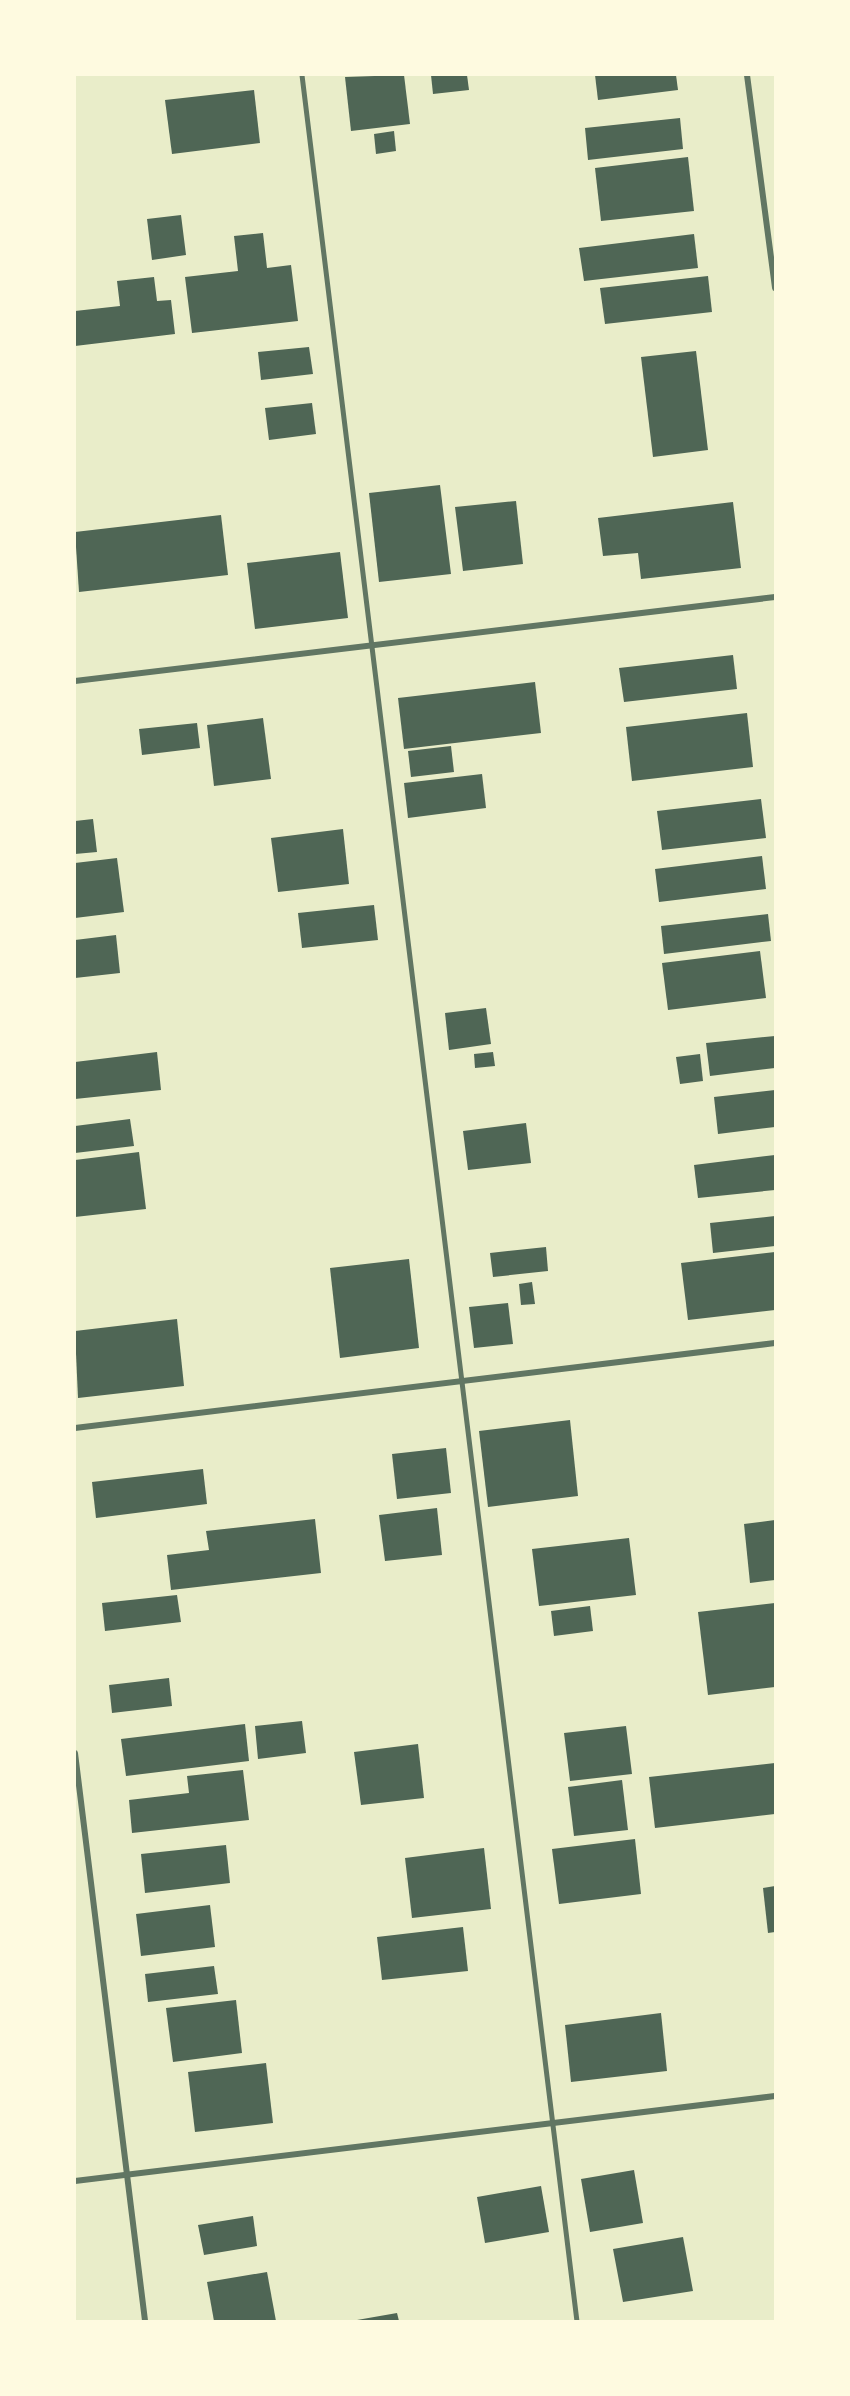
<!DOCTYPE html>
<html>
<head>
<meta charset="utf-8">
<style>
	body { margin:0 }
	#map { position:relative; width:850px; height:2396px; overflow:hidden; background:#e9edc9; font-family:Manrope,sans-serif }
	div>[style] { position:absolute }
	.building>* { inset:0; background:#4f6655 }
	.service>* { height:4.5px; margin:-2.25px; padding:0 2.25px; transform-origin:2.25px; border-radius:2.25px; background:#617663 }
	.minor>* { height:6px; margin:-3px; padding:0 3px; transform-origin:3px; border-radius:3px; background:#617663 }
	span { translate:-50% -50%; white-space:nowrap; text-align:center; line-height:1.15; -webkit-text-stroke:4.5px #fefae0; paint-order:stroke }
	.frame { position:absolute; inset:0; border:76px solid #fefae0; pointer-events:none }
</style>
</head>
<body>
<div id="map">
	<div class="building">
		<div style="clip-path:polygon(404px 75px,410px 124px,351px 131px,345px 77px)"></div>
		<div style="clip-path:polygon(431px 75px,467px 75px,469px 90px,433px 94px)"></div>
		<div style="clip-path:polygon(595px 75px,676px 75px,678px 90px,598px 100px)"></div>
		<div style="clip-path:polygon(254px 90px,260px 143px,172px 154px,165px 100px)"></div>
		<div style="clip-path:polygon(680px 118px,683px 149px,588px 160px,585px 128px)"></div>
		<div style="clip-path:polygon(394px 131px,396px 151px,376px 154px,374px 134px)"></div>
		<div style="clip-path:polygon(688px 157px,694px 211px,601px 221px,595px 168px)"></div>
		<div style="clip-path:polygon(181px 215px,186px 255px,152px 260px,147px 219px)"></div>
		<div style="clip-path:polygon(263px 233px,267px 268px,291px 265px,298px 321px,192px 333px,185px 277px,238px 271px,234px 236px)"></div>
		<div style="clip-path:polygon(694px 234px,698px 268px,584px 281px,579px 248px)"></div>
		<div style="clip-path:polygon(708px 276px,712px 312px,605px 324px,600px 288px)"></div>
		<div style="clip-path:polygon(154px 277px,157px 301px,171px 300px,175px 334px,75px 346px,75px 311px,120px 306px,117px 281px)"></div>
		<div style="clip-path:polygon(309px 347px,313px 374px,261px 380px,258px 352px)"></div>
		<div style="clip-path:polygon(696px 351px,708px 450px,653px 457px,641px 357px)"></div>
		<div style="clip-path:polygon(312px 403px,316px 434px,269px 440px,265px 408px)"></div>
		<div style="clip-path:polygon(440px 485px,451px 574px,379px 582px,369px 493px)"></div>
		<div style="clip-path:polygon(516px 501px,523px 564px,463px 571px,455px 507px)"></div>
		<div style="clip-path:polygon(733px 502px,741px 568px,641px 579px,638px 553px,603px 556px,598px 518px)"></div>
		<div style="clip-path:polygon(221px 515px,228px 575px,79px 592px,75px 532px)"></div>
		<div style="clip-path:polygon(340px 552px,348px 618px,255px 629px,247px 563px)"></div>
		<div style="clip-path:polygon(733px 655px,737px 689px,624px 702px,619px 668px)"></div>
		<div style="clip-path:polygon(535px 682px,541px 733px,404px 749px,398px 698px)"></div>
		<div style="clip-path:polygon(747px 713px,753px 767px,632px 781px,626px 727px)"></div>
		<div style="clip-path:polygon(263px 718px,271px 779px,214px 786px,207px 725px)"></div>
		<div style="clip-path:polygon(197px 723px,200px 748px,142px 755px,139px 729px)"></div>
		<div style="clip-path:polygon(451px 746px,454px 772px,411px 777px,408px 751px)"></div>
		<div style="clip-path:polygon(482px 774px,486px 808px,408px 818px,404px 783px)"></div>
		<div style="clip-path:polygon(761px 799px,766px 838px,662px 850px,657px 811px)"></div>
		<div style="clip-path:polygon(93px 819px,97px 852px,75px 854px,75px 821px)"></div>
		<div style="clip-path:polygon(343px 829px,349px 884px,278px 892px,271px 838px)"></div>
		<div style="clip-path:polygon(762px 856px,766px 889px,659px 902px,655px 869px)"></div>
		<div style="clip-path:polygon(117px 858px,124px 912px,75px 918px,75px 863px)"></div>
		<div style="clip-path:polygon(374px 905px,378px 940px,302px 948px,298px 913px)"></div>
		<div style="clip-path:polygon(768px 914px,771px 941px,664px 954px,661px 926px)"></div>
		<div style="clip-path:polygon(116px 935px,120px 973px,75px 978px,75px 940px)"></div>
		<div style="clip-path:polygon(760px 951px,766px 998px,668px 1010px,662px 963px)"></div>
		<div style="clip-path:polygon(486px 1008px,491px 1044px,449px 1050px,445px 1013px)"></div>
		<div style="clip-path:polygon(775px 1036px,775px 1068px,710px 1076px,706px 1043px)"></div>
		<div style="clip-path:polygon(157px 1052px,161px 1090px,75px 1099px,75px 1062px)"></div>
		<div style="clip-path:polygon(493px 1052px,495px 1066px,475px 1068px,474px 1054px)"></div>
		<div style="clip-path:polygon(700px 1054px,703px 1081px,680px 1084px,676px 1057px)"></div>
		<div style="clip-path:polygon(775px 1090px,775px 1127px,718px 1134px,714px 1097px)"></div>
		<div style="clip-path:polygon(130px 1119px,134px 1146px,75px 1153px,75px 1126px)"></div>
		<div style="clip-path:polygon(526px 1123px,531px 1163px,468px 1170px,463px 1131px)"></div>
		<div style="clip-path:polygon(139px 1152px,146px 1209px,75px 1217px,75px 1160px)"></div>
		<div style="clip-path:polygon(775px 1155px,775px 1190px,698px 1198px,694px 1165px)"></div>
		<div style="clip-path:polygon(775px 1216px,775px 1246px,713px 1253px,710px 1223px)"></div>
		<div style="clip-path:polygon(546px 1247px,548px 1271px,493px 1277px,490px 1253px)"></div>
		<div style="clip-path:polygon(775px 1252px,775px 1310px,688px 1320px,681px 1263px)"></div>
		<div style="clip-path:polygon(409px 1259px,419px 1348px,340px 1358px,330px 1268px)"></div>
		<div style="clip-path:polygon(532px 1282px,535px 1304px,521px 1305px,519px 1284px)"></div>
		<div style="clip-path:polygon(508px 1303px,513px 1344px,474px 1348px,469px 1307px)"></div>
		<div style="clip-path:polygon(177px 1319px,184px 1386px,78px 1398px,75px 1331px)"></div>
		<div style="clip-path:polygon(570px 1420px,578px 1496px,488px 1507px,479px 1431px)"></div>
		<div style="clip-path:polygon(446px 1448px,451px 1493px,397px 1499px,392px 1454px)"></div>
		<div style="clip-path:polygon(203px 1469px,207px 1504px,96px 1518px,92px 1482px)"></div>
		<div style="clip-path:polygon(437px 1508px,442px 1555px,385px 1561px,379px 1515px)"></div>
		<div style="clip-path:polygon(315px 1519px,321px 1573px,171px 1590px,167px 1555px,209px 1550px,206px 1531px)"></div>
		<div style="clip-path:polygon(775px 1520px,775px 1580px,750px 1583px,744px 1524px)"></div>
		<div style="clip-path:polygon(629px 1538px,636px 1595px,539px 1606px,532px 1549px)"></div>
		<div style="clip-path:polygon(177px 1595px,181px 1622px,105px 1631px,102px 1603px)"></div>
		<div style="clip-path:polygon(775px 1603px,775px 1687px,708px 1695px,698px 1612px)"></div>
		<div style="clip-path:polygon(590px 1606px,593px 1631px,554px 1636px,551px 1611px)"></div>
		<div style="clip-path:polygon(169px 1678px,172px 1706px,112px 1713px,109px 1685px)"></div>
		<div style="clip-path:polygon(302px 1721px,306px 1753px,258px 1759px,255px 1726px)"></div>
		<div style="clip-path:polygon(245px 1724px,249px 1761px,126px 1776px,121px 1739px)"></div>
		<div style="clip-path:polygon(626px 1726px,632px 1774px,570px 1781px,564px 1733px)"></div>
		<div style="clip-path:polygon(418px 1744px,424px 1798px,361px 1805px,354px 1752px)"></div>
		<div style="clip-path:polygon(775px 1763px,775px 1814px,655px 1828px,649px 1777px)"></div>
		<div style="clip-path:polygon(243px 1770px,249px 1820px,132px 1833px,129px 1800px,189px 1793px,187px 1776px)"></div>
		<div style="clip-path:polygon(622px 1780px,628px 1830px,574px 1836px,568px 1787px)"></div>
		<div style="clip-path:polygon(635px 1839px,641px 1894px,559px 1904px,552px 1849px)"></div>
		<div style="clip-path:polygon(226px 1845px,230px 1883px,145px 1893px,141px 1854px)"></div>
		<div style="clip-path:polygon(484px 1848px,491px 1909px,412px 1918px,405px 1858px)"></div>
		<div style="clip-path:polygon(775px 1886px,775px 1932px,768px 1933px,763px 1888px)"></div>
		<div style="clip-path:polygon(210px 1905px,215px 1947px,141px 1956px,136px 1914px)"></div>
		<div style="clip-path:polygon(463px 1927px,468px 1971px,382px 1980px,377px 1937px)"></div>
		<div style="clip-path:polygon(214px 1966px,218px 1994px,148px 2002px,145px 1974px)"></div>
		<div style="clip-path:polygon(236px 2000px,242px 2053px,173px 2062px,166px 2008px)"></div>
		<div style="clip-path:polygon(661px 2013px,667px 2071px,571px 2082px,565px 2025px)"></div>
		<div style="clip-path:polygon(266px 2063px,273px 2123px,195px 2132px,188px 2072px)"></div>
		<div style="clip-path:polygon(634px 2170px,643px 2223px,590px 2232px,581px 2179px)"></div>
		<div style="clip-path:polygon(541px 2186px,549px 2232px,485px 2243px,477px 2197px)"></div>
		<div style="clip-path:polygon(253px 2216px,257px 2246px,204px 2255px,198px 2225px)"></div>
		<div style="clip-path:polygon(683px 2237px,693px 2291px,623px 2302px,613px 2249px)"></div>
		<div style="clip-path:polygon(267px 2272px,276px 2321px,214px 2321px,207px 2282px)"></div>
		<div style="clip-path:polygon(397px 2313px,399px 2321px,357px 2321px,357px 2320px)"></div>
	</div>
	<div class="service">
		<div style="left:302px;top:75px;width:2263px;rotate:83.02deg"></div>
	</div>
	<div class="minor">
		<div style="left:747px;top:75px;width:215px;rotate:82.5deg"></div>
		<div style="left:75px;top:681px;width:705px;rotate:-6.84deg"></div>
		<div style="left:75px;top:1428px;width:705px;rotate:-6.92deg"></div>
		<div style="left:75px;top:1753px;width:572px;rotate:82.97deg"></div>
		<div style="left:75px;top:2181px;width:705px;rotate:-6.92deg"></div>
	</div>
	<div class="frame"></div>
</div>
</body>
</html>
